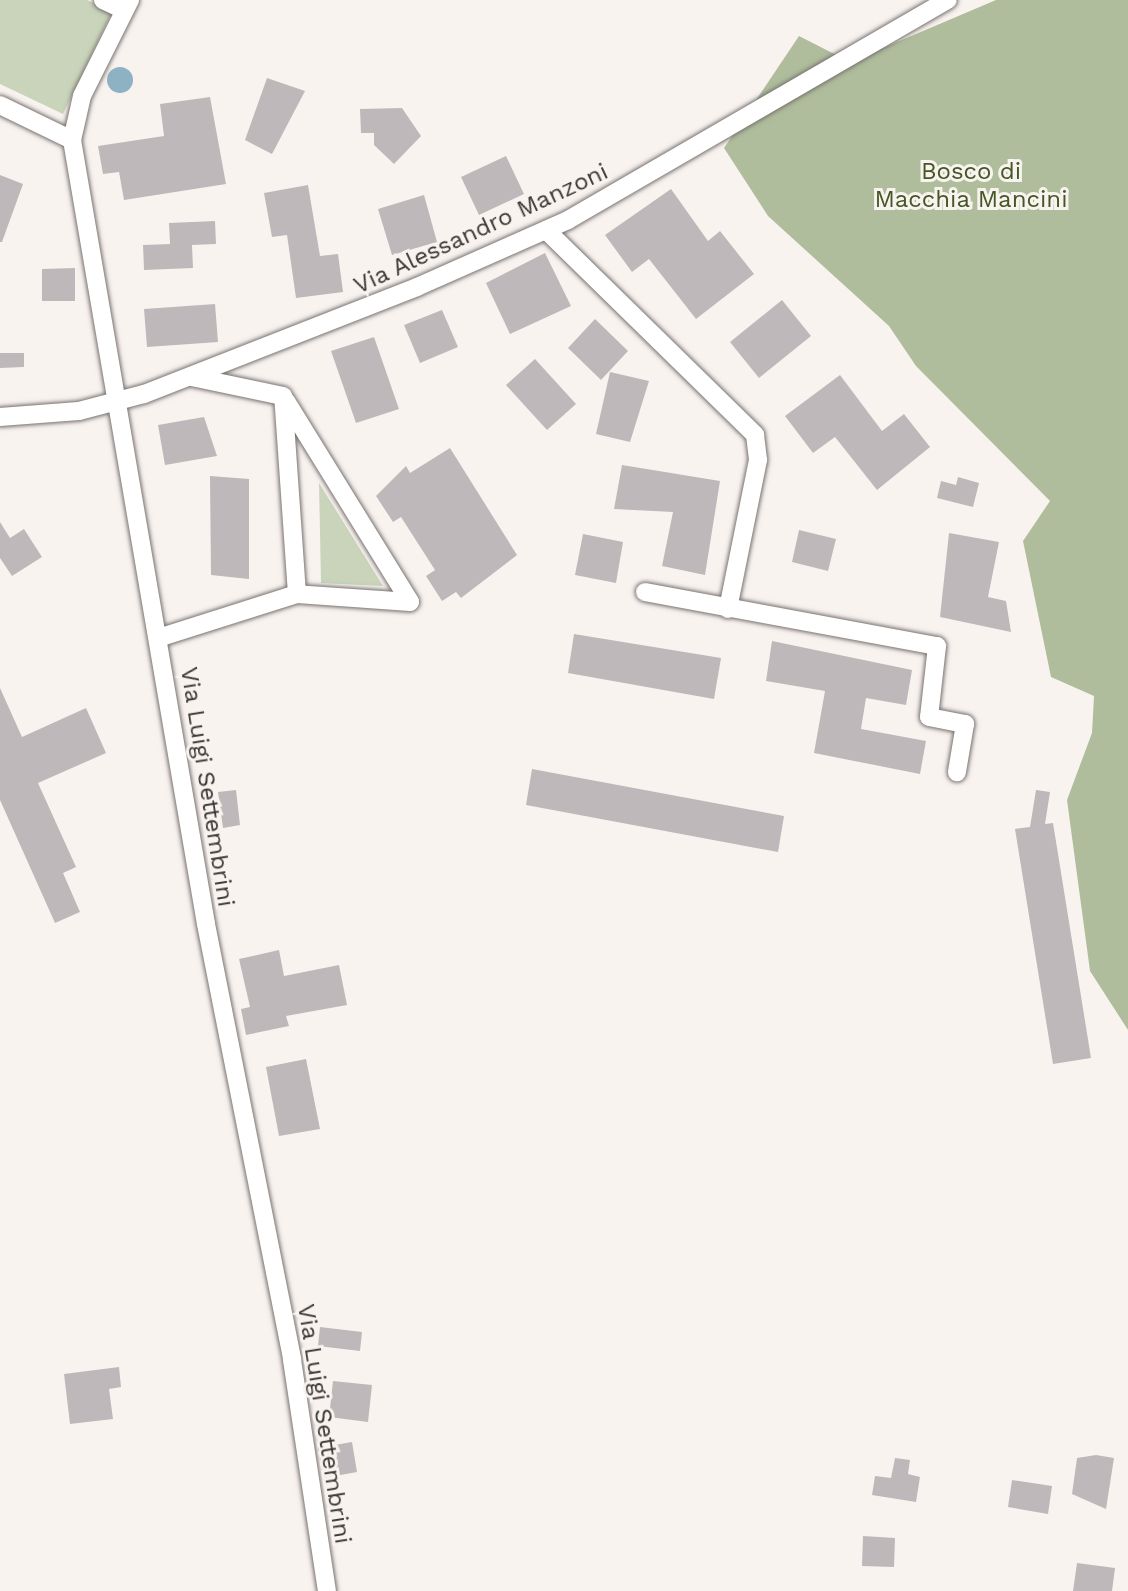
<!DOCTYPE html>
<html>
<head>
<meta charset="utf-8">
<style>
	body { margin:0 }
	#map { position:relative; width:1128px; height:1591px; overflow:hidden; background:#f9f3f0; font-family:"Work Sans",sans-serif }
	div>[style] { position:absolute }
	.green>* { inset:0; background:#c9d4ba }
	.forest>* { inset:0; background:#afbd9c }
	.water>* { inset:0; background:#8db2c3 }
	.round { border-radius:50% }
	.building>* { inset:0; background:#beb8ba }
	.roads { filter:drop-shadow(0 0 2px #787370) drop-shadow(0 0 2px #787370) }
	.minor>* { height:18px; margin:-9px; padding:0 9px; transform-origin:9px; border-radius:9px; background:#fff }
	span { translate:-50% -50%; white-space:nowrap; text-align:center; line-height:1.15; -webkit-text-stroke:6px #f9f3f0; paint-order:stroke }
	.park-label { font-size:24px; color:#445725 }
	.street-label { font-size:24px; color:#3a3836 }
</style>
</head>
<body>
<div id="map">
	<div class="green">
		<div style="clip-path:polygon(0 0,87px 0,112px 12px,63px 114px,0 84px)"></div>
		<div style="clip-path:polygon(319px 483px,383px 586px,321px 583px)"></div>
	</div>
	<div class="forest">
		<div style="clip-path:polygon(996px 0,1128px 0,1128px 1030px,1090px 971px,1067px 800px,1092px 733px,1094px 696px,1051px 677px,1023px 541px,1050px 501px,916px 366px,889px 326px,768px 216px,724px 148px,799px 36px,850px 62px)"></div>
	</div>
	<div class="water">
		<div class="round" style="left:107px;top:67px;width:26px;height:26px"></div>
	</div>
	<div class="building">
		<div style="clip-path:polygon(267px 78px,305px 91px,272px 154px,245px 140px)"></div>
		<div style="clip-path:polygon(210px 97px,226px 184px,124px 200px,119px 172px,103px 174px,98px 146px,164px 136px,160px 104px)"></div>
		<div style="clip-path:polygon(402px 108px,421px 136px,394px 164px,374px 145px,374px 133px,361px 133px,360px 109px)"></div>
		<div style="clip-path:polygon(506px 156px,524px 194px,479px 215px,461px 177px)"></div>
		<div style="clip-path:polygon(0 175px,23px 184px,2px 242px,0 242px)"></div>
		<div style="clip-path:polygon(308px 185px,320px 256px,338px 254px,343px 292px,296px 298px,287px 235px,272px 237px,264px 193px)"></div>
		<div style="clip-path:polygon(671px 189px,708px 241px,720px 231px,754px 274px,696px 319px,649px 259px,632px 272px,605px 235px)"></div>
		<div style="clip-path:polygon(424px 195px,437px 242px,392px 255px,378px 209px)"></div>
		<div style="clip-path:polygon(215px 221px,216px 244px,192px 245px,193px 268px,144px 270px,143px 245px,170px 244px,169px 223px)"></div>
		<div style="clip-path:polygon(545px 253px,571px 306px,510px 334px,486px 283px)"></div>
		<div style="clip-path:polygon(75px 268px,75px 301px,42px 301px,42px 269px)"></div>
		<div style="clip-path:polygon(782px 300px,811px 336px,759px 378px,730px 342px)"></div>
		<div style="clip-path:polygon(215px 304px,218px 342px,147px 347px,144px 309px)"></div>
		<div style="clip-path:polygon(442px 310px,458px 347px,420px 363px,404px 325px)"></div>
		<div style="clip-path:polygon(595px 319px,628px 351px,601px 380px,568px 348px)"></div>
		<div style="clip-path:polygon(374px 337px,399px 409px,356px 423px,331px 351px)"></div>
		<div style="clip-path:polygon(0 353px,24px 353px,24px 367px,0 368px)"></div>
		<div style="clip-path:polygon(535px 359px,576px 404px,547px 430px,506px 385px)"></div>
		<div style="clip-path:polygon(610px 372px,649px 381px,630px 442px,596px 434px)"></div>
		<div style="clip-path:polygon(840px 375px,882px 431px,904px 414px,930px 447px,877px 490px,835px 437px,813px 453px,785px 416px)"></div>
		<div style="clip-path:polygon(204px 417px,217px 456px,165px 465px,158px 425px)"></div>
		<div style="clip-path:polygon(450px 448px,517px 555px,461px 598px,456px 592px,442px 601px,426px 576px,435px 570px,401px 517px,393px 522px,376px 496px,406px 466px,410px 473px)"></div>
		<div style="clip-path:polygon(622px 465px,720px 481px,705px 575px,662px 566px,673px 512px,614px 509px)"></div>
		<div style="clip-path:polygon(210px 476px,249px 479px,249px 579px,211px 575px)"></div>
		<div style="clip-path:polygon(958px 477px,979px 483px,973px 507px,937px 498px,941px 481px,956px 485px)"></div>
		<div style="clip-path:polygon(0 522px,10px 538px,24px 529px,42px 557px,12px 576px,0 558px)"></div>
		<div style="clip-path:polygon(799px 530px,836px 539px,828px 571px,792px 562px)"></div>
		<div style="clip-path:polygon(949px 533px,999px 542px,988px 597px,1006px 601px,1011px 632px,940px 617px)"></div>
		<div style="clip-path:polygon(583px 534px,623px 542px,616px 583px,575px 575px)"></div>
		<div style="clip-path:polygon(574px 634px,721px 658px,714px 699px,568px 673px)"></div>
		<div style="clip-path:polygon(772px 641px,912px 670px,906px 705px,866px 698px,861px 729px,926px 741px,920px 774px,814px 753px,825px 691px,766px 681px)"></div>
		<div style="clip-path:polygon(0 688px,22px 737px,86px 708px,106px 753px,38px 783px,76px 867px,63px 873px,80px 912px,55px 923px,0 800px)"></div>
		<div style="clip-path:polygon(532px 769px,784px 816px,778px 852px,526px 805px)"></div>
		<div style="clip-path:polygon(236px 790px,240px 825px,223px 828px,218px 792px)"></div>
		<div style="clip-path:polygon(1036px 790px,1050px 792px,1045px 824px,1053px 823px,1091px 1058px,1053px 1064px,1015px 829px,1030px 827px)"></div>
		<div style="clip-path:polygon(279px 950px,284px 976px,339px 965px,347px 1005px,286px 1016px,289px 1026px,246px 1035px,241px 1009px,250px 1007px,239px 959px)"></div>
		<div style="clip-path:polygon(306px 1059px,320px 1129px,279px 1136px,266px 1067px)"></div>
		<div style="clip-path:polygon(320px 1327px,362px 1332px,360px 1351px,318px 1346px)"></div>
		<div style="clip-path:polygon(119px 1367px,121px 1387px,109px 1389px,113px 1419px,70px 1424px,64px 1374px)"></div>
		<div style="clip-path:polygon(333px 1381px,372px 1385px,368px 1422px,329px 1417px)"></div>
		<div style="clip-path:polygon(352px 1442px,357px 1472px,324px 1478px,318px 1448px)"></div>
		<div style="clip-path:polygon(1096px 1455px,1114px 1458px,1106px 1509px,1072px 1494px,1077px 1458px)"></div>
		<div style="clip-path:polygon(895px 1458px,910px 1460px,908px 1474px,920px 1477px,916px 1502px,872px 1495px,875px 1476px,891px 1478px)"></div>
		<div style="clip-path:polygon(1012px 1480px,1052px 1486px,1048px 1514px,1008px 1507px)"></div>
		<div style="clip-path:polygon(863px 1536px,895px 1538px,894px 1567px,862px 1566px)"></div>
		<div style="clip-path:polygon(1077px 1563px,1115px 1568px,1112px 1591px,1073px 1591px)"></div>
	</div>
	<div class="roads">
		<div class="minor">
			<div style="left:103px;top:0;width:23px;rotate:25deg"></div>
			<div style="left:130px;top:0;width:107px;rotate:116.6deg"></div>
			<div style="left:82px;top:96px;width:45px;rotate:102.8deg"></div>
			<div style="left:72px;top:140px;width:795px;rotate:80.3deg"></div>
			<div style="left:206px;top:924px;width:444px;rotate:78.8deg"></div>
			<div style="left:292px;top:1360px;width:234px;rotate:81.4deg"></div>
			<div style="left:0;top:105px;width:80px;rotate:25.9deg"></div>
			<div style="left:546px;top:230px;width:293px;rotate:44.4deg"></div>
			<div style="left:755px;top:435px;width:25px;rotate:83deg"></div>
			<div style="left:758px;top:460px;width:152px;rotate:101.4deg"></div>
			<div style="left:286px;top:401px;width:236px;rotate:58.3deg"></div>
			<div style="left:410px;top:602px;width:113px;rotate:-176deg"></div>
			<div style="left:0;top:417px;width:79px;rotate:-4.3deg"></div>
			<div style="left:79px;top:411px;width:67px;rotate:-14.7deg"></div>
			<div style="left:144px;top:394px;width:293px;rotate:-21.4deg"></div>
			<div style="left:417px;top:287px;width:165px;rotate:-23.9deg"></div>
			<div style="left:568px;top:220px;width:439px;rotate:-30.1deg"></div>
			<div style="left:645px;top:592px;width:297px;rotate:10.5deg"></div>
			<div style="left:937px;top:646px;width:71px;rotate:96.4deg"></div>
			<div style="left:929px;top:717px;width:37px;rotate:11deg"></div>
			<div style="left:965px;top:724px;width:49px;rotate:99.5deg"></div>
			<div style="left:158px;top:638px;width:146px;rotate:-17.6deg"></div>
			<div style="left:297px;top:594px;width:198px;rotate:-94deg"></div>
			<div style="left:283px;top:396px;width:93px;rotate:-168.2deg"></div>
		</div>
	</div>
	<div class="park-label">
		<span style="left:971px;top:186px">Bosco di<br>Macchia Mancini</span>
	</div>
	<div class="street-label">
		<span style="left:481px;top:229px;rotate:-25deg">Via Alessandro Manzoni</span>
		<span style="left:207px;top:787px;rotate:81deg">Via Luigi Settembrini</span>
		<span style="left:324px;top:1424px;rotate:81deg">Via Luigi Settembrini</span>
	</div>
</div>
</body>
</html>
